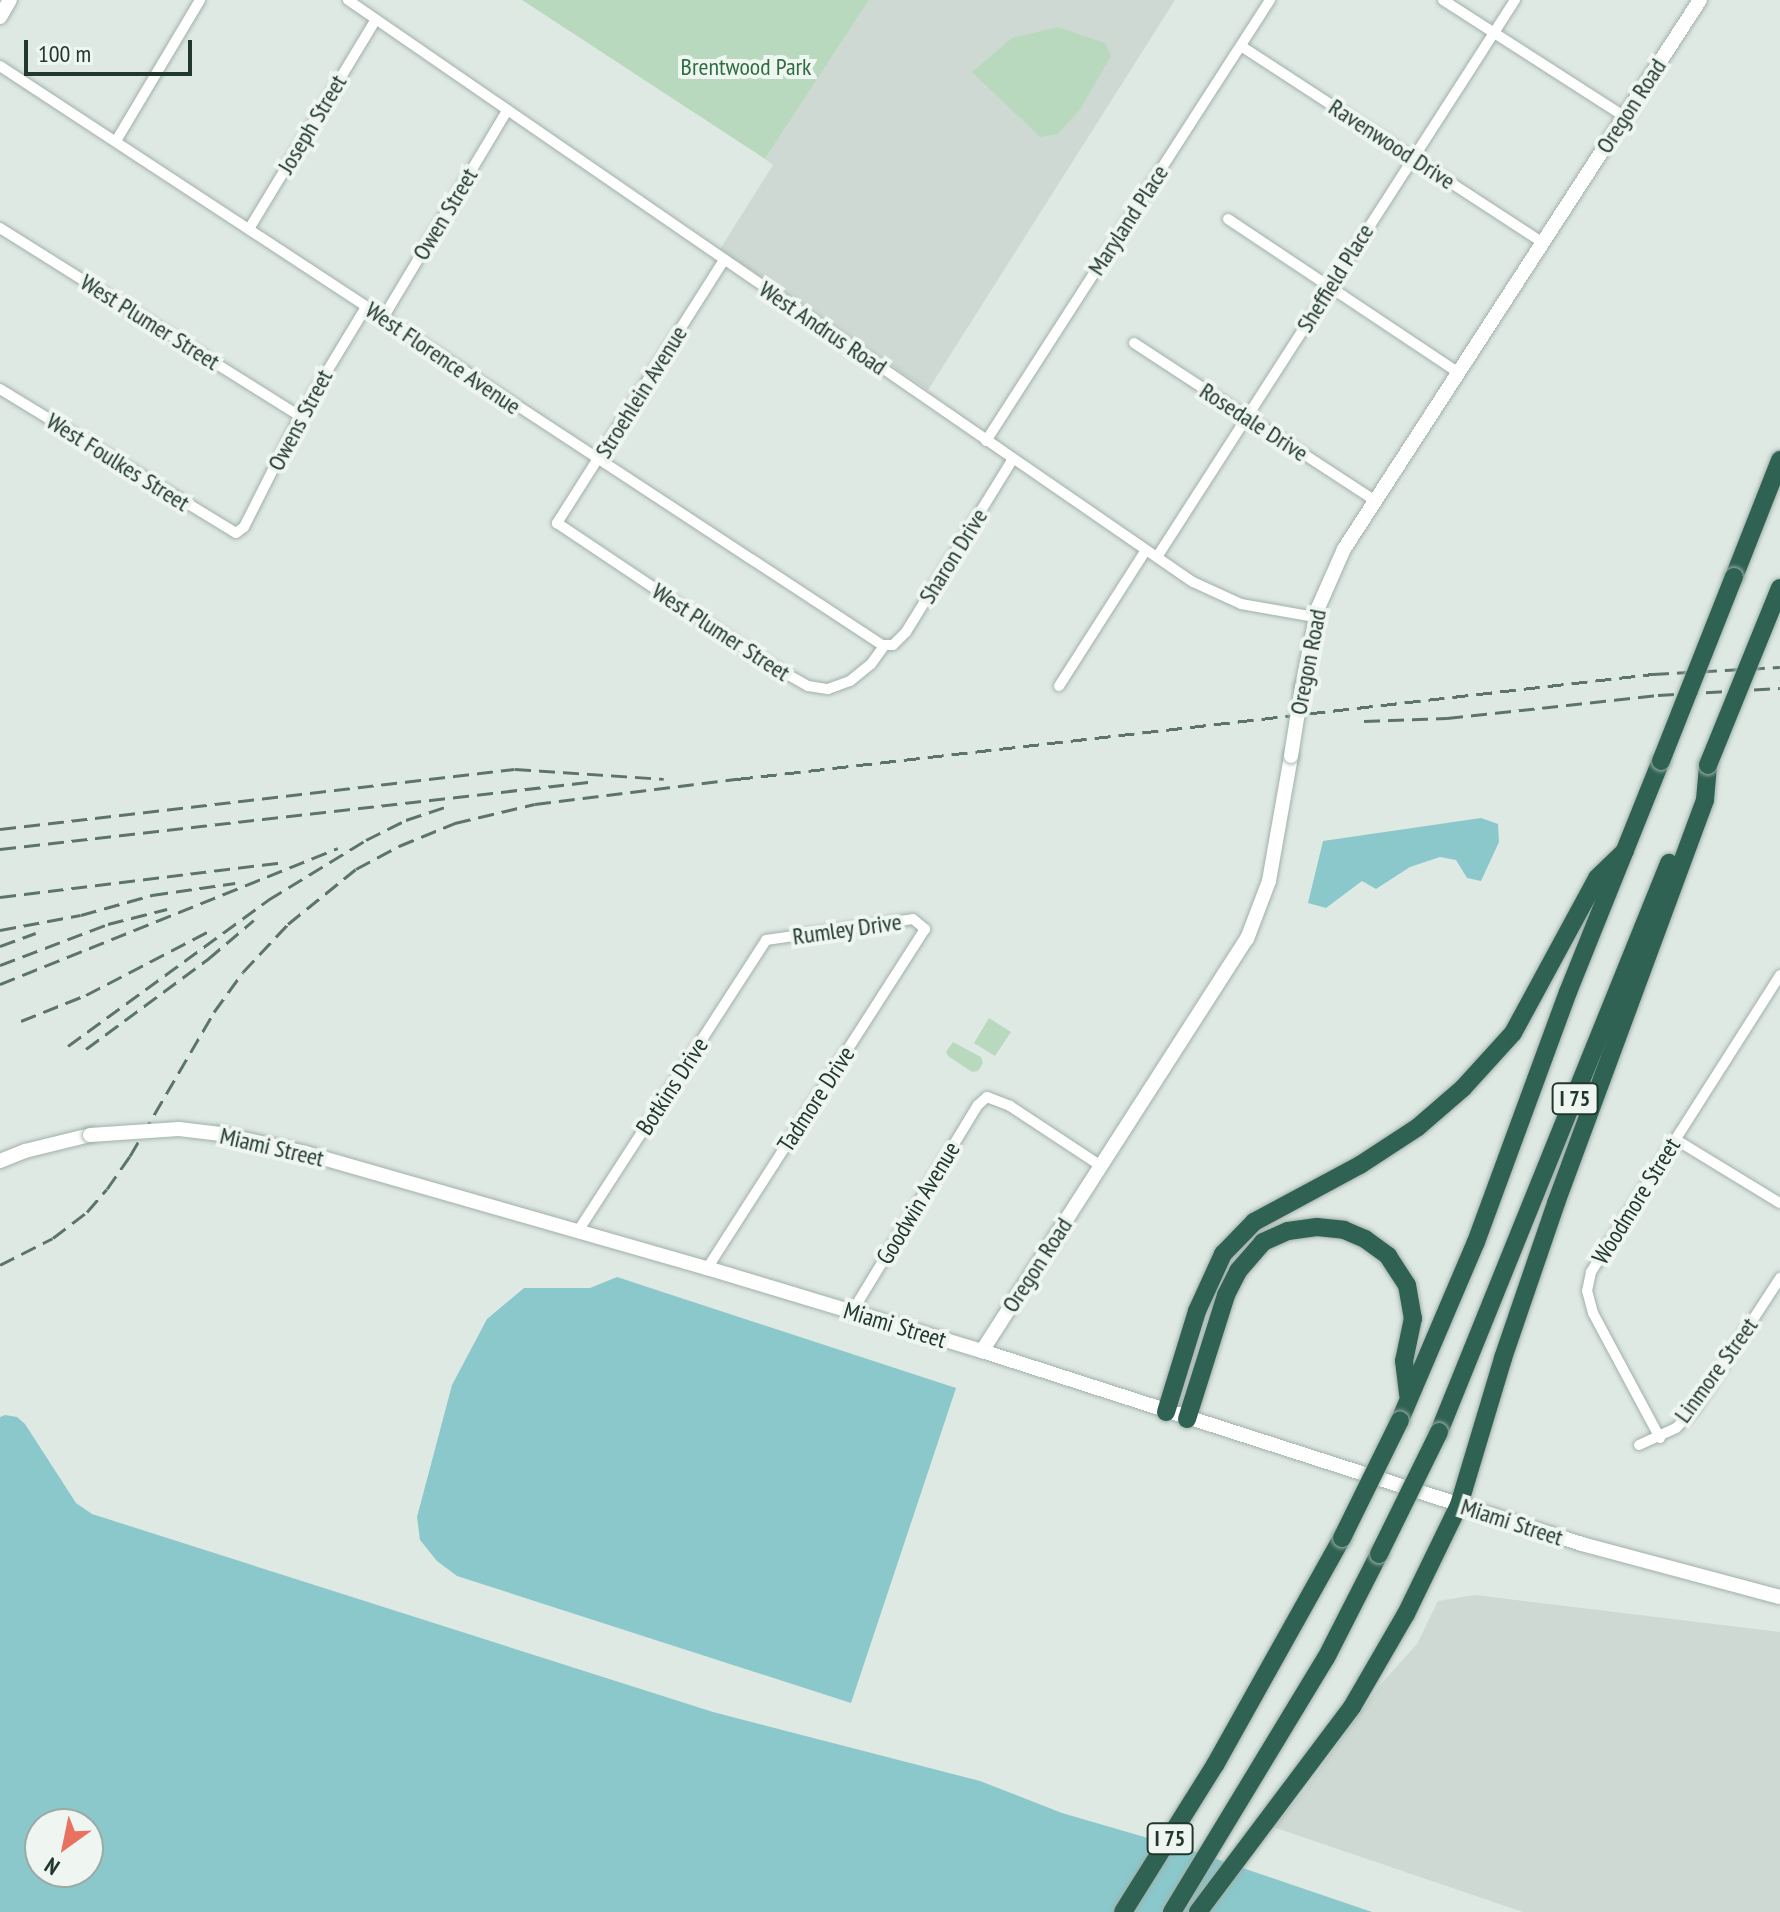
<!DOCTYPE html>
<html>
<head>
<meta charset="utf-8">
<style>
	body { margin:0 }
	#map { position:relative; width:1780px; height:1912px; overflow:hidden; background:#dfe9e4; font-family:"PT Sans Narrow",sans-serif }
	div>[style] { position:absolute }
	.built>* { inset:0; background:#cdd9d2 }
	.green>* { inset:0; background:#b9d9be }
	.water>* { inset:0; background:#8ac8cb }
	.roads { filter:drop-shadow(0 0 2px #a2b0aa) drop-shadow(0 0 2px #a2b0aa) }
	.street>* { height:10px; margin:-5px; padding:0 5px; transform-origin:5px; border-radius:5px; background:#fff }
	.secondary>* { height:14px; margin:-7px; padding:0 7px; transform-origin:7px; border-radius:7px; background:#fff }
	.highway>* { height:18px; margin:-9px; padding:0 9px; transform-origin:9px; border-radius:9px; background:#2f6252 }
	.rail>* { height:3px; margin-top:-1.5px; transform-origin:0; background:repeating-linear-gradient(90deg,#5c746b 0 16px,transparent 0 24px) }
	.bridges { filter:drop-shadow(0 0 2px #9fb4aa) drop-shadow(0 0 2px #9fb4aa) }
	.secondary-bridge>* { height:14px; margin:-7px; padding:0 7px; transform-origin:7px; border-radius:7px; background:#fff }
	.highway-bridge>* { height:18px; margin:-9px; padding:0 9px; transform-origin:9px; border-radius:9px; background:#2f6252 }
	span { translate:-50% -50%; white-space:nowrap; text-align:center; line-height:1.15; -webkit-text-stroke:8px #eff6f2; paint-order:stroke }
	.shield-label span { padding:2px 6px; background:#eff6f2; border:2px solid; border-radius:6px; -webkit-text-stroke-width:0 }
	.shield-label { font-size:22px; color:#21382f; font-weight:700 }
	.park-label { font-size:24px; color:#2f6c40 }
	.street-label { font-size:24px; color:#21382f }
	.north { position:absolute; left:24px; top:1808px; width:80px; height:80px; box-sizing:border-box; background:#eff6f2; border:2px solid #9daaa4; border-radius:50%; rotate:213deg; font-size:22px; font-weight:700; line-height:32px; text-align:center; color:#21382f }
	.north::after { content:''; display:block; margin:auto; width:28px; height:36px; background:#e8725f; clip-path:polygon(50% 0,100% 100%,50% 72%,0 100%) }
	.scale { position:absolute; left:24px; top:40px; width:168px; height:36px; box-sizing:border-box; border:4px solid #21382f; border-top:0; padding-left:10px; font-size:24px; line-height:28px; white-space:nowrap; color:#21382f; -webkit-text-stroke:6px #eff6f2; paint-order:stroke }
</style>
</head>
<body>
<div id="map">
	<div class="built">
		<div style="clip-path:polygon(869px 0,1175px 0,928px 390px,720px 249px,773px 165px,765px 159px)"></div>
		<div style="clip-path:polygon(1475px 1595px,1780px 1632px,1780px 1912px,1523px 1912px,1273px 1827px,1305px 1790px,1380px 1685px,1417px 1644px,1438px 1601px)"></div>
	</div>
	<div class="green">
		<div style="clip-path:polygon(522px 0,869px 0,765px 159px)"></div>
		<div style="clip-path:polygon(1058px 27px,1105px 43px,1111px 56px,1081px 108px,1058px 134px,1040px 137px,972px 72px,1012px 38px)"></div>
		<div style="clip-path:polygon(989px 1018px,1011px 1032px,995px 1056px,974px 1043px)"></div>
		<div style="clip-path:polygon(953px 1042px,981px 1057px,983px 1063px,978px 1071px,972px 1072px,948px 1056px,946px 1052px)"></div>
	</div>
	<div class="water">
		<div style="clip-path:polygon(1481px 818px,1498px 824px,1499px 842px,1481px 881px,1467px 878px,1456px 860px,1440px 857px,1410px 867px,1376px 889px,1362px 881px,1326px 908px,1308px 903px,1323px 841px)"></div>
		<div style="clip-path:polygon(617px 1277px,956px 1388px,851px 1703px,457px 1576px,437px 1561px,420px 1540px,417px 1517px,452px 1385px,487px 1319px,524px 1288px,590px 1288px)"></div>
		<div style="clip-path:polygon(evenodd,5px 1415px,17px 1417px,25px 1424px,76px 1503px,92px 1514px,713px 1712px,980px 1781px,1062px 1813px,1196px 1852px,1372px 1912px,0 1912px,0 1417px,5px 1415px,40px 1824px,88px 1824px,88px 1872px,40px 1872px,40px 1824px)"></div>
	</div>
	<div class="roads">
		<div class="street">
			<div style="left:348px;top:0;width:1026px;rotate:34.56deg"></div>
			<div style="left:1193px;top:582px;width:53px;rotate:24.6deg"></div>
			<div style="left:1241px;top:604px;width:75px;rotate:10deg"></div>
			<div style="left:1443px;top:0;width:216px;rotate:32.7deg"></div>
			<div style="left:1241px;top:46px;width:361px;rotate:33.1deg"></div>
			<div style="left:0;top:66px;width:1055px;rotate:33.28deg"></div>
			<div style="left:882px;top:645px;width:11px"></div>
			<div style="left:893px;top:645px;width:18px;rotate:-45deg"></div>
			<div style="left:906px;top:632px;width:203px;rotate:-58.3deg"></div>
			<div style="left:116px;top:141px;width:164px;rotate:-59.2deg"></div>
			<div style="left:1228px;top:219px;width:275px;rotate:33.7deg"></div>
			<div style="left:0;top:228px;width:354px;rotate:32.1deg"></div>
			<div style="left:249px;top:229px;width:245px;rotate:-58.8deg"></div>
			<div style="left:724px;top:260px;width:312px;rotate:122.4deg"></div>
			<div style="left:557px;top:523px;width:247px;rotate:33.8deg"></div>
			<div style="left:762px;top:660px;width:53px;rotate:29.5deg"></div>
			<div style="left:808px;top:686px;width:20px;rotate:9deg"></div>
			<div style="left:828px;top:689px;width:23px;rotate:-20deg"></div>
			<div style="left:850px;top:681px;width:27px;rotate:-39deg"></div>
			<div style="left:871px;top:664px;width:22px;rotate:-54deg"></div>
			<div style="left:383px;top:318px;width:241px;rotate:-59.1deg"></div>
			<div style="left:1134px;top:343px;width:288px;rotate:33.2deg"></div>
			<div style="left:0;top:389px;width:276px;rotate:31.4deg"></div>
			<div style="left:236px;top:533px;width:10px;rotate:-37deg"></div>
			<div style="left:244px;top:527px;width:124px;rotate:-63.2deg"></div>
			<div style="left:300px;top:416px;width:127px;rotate:-58.8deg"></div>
			<div style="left:986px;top:441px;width:525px;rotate:-57.22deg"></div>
			<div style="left:1157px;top:557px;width:662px;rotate:-57.27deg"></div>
			<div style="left:1059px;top:686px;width:161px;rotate:-57.4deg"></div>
			<div style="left:1675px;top:1139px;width:123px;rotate:31.4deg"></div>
			<div style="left:578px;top:1231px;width:346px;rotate:-57.1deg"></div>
			<div style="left:766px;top:940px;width:148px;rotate:-8.1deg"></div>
			<div style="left:913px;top:919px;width:16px;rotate:40deg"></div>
			<div style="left:925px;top:929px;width:403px;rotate:122.7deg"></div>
			<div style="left:852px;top:1312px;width:242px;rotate:-58.7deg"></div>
			<div style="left:978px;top:1105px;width:12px;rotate:-42deg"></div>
			<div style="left:987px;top:1097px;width:25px;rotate:21deg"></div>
			<div style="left:1010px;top:1106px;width:109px;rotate:33.4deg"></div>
			<div style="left:1660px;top:1438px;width:142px;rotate:-118.2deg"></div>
			<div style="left:1593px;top:1313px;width:23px;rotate:-105deg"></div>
			<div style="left:1587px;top:1291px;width:19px;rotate:-78deg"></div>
			<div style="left:1591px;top:1272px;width:352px;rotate:-57.5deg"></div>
			<div style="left:1639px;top:1445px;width:41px;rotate:-24.7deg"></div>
			<div style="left:1676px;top:1428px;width:25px;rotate:-45deg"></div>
			<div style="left:1694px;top:1410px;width:158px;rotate:-56.9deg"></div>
		</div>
		<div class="secondary">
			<div style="left:0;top:17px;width:20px;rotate:-60deg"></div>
			<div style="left:1302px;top:687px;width:81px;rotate:-78.6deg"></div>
			<div style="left:1318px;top:608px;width:64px;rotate:-66.2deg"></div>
			<div style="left:1344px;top:549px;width:654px;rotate:-57.04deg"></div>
			<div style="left:221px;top:1134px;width:86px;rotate:12.7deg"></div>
			<div style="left:305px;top:1153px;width:418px;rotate:16deg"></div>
			<div style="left:707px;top:1268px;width:287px;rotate:16.8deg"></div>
			<div style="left:982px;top:1351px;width:630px;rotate:17.83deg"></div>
			<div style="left:1582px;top:1544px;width:205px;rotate:15deg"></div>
			<div style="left:0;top:1161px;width:27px;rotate:-22deg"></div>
			<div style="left:25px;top:1151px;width:67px;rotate:-13.8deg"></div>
			<div style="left:982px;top:1351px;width:490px;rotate:-57.3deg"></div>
			<div style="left:1247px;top:939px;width:62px;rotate:-69.2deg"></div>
			<div style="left:1269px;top:881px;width:127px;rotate:-80deg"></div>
		</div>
		<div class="highway">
			<div style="left:1734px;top:577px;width:126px;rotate:-68.5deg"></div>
			<div style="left:1166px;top:1412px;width:106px;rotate:-72.9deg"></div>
			<div style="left:1197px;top:1311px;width:63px;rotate:-65.5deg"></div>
			<div style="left:1223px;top:1254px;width:45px;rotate:-45.9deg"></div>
			<div style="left:1254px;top:1222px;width:120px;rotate:-28.3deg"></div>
			<div style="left:1360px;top:1165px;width:69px;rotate:-33.2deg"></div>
			<div style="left:1418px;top:1127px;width:60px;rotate:-40.9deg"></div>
			<div style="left:1463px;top:1088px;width:74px;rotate:-47.7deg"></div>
			<div style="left:1513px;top:1033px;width:176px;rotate:-61.5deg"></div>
			<div style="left:1597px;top:878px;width:39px;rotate:-44deg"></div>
			<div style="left:1187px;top:1419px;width:130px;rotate:-72.5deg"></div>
			<div style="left:1226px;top:1295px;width:27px;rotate:-63deg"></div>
			<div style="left:1238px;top:1271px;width:38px;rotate:-49deg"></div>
			<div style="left:1263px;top:1242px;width:27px;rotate:-24deg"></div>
			<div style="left:1288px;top:1231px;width:29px;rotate:-8deg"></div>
			<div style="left:1317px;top:1227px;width:27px;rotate:6deg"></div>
			<div style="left:1344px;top:1230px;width:23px;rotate:23deg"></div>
			<div style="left:1365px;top:1239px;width:29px;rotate:36deg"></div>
			<div style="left:1388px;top:1256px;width:35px;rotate:57deg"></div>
			<div style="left:1407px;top:1285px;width:34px;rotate:80deg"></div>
			<div style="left:1413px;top:1318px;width:44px;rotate:101.8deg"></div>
			<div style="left:1404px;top:1361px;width:35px;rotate:83deg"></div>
			<div style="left:1400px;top:1420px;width:194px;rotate:-66.9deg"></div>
			<div style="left:1476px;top:1242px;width:266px;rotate:-69.8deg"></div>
			<div style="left:1568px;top:992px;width:249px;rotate:-68.1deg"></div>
			<div style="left:1439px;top:1432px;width:614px;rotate:-67.99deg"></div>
			<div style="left:1123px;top:1912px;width:173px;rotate:-58deg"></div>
			<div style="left:1215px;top:1765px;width:260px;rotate:-60.8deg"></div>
			<div style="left:1172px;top:1912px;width:297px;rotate:-58.8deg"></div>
			<div style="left:1326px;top:1658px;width:117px;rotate:-63deg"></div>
			<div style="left:1198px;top:1912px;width:256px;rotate:-53.1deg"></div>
			<div style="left:1352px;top:1707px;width:108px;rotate:-59.9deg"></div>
			<div style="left:1406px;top:1614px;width:121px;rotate:-64.1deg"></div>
			<div style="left:1459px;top:1505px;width:153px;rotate:-73.3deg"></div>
			<div style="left:1503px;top:1358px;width:164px;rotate:-71.1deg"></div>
			<div style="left:1556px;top:1203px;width:430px;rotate:-69.7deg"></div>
			<div style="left:1705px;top:800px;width:35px;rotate:-85deg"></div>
		</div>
	</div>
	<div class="rail">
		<div style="left:1364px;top:721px;width:83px;rotate:-2.1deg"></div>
		<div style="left:1447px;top:718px;width:212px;rotate:-6.2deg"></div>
		<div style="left:1658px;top:695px;width:122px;rotate:-3.3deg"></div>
		<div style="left:0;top:829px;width:518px;rotate:-6.65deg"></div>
		<div style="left:515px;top:769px;width:149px;rotate:3.8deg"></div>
		<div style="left:0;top:849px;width:592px;rotate:-6.5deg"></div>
		<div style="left:0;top:897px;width:288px;rotate:-7deg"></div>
		<div style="left:0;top:930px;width:82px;rotate:-10.5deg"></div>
		<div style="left:81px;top:915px;width:74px;rotate:-15.7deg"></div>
		<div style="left:152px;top:895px;width:84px;rotate:-8.2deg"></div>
		<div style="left:0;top:946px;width:38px;rotate:-20deg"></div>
		<div style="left:0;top:965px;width:116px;rotate:-20.8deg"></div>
		<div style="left:108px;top:924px;width:61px;rotate:-14.3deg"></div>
		<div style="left:0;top:984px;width:364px;rotate:-21.9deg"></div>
		<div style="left:21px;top:1021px;width:70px;rotate:-21.8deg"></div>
		<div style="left:86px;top:995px;width:139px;rotate:-27.5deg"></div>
		<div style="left:68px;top:1046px;width:248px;rotate:-36.1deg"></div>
		<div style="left:268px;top:900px;width:115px;rotate:-31.5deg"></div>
		<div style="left:366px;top:840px;width:45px;rotate:-26.6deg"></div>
		<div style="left:406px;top:820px;width:44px;rotate:-18.4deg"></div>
		<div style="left:86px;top:1049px;width:152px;rotate:-36.4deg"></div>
		<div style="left:208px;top:959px;width:60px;rotate:-40.3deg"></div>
		<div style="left:0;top:1265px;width:59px;rotate:-27deg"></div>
		<div style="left:53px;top:1238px;width:43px;rotate:-37.4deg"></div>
		<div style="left:87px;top:1212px;width:30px;rotate:-49deg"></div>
		<div style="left:107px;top:1189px;width:40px;rotate:-55.1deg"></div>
		<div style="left:130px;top:1156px;width:167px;rotate:-59.7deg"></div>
		<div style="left:214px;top:1012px;width:49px;rotate:-54.1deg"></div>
		<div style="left:243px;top:972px;width:66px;rotate:-46.8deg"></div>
		<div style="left:288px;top:924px;width:87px;rotate:-39deg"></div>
		<div style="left:356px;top:869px;width:49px;rotate:-28.1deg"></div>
		<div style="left:399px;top:846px;width:61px;rotate:-22.3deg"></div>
		<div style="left:455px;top:823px;width:82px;rotate:-13.4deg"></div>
		<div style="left:535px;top:804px;width:204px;rotate:-7.1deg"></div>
		<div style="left:737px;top:779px;width:922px;rotate:-6.54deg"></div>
		<div style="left:1653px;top:674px;width:127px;rotate:-3.2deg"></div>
	</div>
	<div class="bridges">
		<div class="secondary-bridge">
			<div style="left:1291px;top:756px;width:70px;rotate:-80.9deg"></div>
			<div style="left:90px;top:1135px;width:89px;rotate:-3.9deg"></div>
			<div style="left:179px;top:1129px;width:42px;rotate:6.8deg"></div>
		</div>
		<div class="highway-bridge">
			<div style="left:1661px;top:761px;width:198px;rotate:-68.4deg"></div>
			<div style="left:1708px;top:765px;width:191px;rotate:-67.9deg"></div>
			<div style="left:1342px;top:1538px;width:131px;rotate:-63.8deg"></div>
			<div style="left:1379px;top:1554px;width:136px;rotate:-63.8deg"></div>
		</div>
	</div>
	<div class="shield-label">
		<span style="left:1575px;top:1099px">I 75</span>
		<span style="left:1170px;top:1839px">I 75</span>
	</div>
	<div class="park-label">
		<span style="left:746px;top:67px">Brentwood Park</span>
	</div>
	<div class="street-label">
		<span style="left:1631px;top:106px;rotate:-57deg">Oregon Road</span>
		<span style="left:312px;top:124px;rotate:-59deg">Joseph Street</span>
		<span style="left:1392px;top:144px;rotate:33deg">Ravenwood Drive</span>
		<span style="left:445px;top:214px;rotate:-59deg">Owen Street</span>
		<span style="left:1128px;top:220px;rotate:-57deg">Maryland Place</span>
		<span style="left:1335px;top:278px;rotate:-58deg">Sheffield Place</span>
		<span style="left:150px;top:322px;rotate:32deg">West Plumer Street</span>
		<span style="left:823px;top:328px;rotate:34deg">West Andrus Road</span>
		<span style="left:443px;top:358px;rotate:34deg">West Florence Avenue</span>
		<span style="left:641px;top:392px;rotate:-58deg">Stroehlein Avenue</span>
		<span style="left:300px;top:420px;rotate:-62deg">Owens Street</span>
		<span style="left:1254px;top:422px;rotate:33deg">Rosedale Drive</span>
		<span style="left:118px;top:462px;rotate:32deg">West Foulkes Street</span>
		<span style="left:953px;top:556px;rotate:-58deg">Sharon Drive</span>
		<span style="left:721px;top:632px;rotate:33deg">West Plumer Street</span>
		<span style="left:1308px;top:662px;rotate:-79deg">Oregon Road</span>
		<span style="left:847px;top:929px;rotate:-8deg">Rumley Drive</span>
		<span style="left:672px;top:1086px;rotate:-57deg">Botkins Drive</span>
		<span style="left:816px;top:1099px;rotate:-57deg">Tadmore Drive</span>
		<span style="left:272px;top:1147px;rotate:13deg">Miami Street</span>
		<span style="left:1636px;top:1201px;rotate:-58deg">Woodmore Street</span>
		<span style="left:918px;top:1203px;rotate:-59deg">Goodwin Avenue</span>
		<span style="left:1037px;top:1265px;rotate:-57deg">Oregon Road</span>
		<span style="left:895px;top:1325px;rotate:17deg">Miami Street</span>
		<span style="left:1716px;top:1370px;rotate:-54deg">Linmore Street</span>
		<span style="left:1512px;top:1522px;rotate:18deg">Miami Street</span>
	</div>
	<div class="north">N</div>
	<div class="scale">100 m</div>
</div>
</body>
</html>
